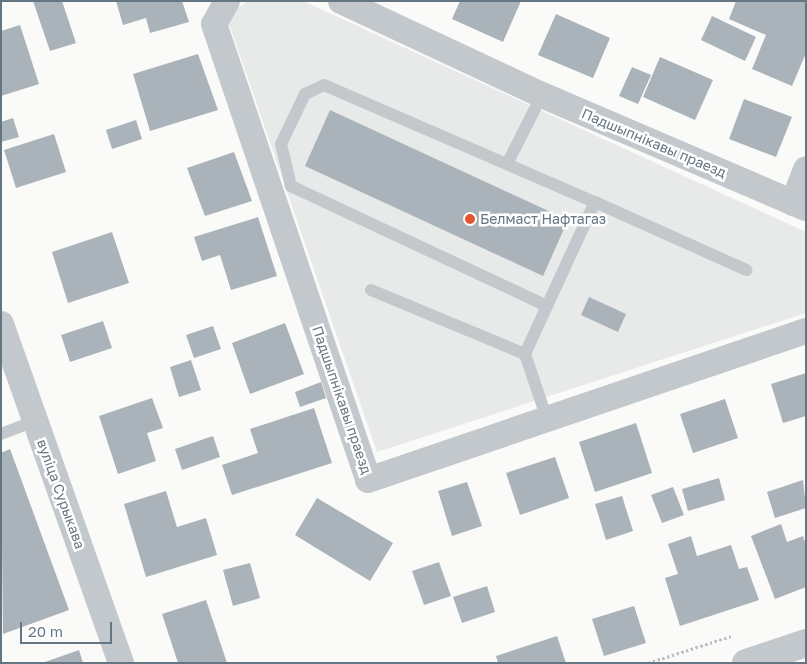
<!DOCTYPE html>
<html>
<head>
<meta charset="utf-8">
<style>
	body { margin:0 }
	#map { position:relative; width:807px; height:664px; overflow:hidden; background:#fafaf8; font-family:"Golos Text",sans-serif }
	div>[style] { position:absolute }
	.built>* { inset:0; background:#e8e9e9 }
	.building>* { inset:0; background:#aab3b9 }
	.path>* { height:3px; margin-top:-1.5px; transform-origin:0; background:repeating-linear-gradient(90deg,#bbbfc2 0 2.5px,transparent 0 5px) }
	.service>* { height:12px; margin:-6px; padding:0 6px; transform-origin:6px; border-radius:6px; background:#c3c8cc }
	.minor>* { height:26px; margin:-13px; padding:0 13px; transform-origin:13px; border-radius:13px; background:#c3c8cc }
	.tertiary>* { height:28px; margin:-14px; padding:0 14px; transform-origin:14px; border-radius:14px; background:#c3c8cc }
	.dots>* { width:14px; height:14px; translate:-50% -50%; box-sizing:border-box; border:2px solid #fff; border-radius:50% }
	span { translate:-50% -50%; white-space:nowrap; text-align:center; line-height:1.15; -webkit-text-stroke:5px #fff; paint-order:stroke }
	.street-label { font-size:14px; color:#657683 }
	.poi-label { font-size:14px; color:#657683 }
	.left { translate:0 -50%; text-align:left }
	.frame { position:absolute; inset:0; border:2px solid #657683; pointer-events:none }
	.scale { position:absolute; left:20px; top:622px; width:92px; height:22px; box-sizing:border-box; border:2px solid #657683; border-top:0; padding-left:6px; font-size:15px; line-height:18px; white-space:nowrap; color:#657683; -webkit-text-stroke:4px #fff; paint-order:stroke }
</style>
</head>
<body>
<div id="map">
	<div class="built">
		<div style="clip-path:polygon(248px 1px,303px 1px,806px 232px,806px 313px,377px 452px,229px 24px,236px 9px)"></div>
	</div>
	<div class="building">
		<div style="clip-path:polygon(33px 1px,62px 1px,76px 43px,50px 51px)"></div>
		<div style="clip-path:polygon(116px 1px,182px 1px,189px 22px,150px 33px,146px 18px,123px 25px)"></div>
		<div style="clip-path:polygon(460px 1px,521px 1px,503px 42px,452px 19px)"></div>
		<div style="clip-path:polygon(736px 1px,806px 1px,806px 53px,792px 86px,752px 69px,766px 35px,729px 19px)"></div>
		<div style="clip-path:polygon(556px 14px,610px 38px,593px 78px,538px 55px)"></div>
		<div style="clip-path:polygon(712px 16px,756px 37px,745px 61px,701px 40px)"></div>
		<div style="clip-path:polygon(20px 25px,39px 84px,1px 96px,1px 31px)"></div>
		<div style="clip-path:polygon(198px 54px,218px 110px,150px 131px,133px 74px)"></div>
		<div style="clip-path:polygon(660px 57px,713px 80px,695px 120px,643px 97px)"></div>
		<div style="clip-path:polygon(632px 67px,651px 75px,638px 104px,619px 96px)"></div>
		<div style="clip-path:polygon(744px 99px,792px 117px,776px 157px,729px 139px)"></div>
		<div style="clip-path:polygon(330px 110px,568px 220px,543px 276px,305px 166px)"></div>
		<div style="clip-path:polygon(13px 118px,19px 137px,1px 142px,1px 122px)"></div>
		<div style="clip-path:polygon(136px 120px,142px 139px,112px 149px,106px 130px)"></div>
		<div style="clip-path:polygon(54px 134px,66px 172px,16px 188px,4px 150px)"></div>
		<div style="clip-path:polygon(234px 152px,252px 201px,205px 216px,187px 168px)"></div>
		<div style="clip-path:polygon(258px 217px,277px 276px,231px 290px,220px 255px,202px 261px,194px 237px)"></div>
		<div style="clip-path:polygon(112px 232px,129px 283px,68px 303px,52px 252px)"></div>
		<div style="clip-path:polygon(589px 297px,626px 314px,618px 332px,581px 315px)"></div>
		<div style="clip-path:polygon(103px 321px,112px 348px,70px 362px,61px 335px)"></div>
		<div style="clip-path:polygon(285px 323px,304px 374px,250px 394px,232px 343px)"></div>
		<div style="clip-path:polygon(213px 326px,221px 349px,194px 358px,186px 335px)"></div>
		<div style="clip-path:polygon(191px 360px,201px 390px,179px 397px,170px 367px)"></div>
		<div style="clip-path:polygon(806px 373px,806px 416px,783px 423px,771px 384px)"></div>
		<div style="clip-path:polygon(321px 382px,326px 398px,300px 407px,295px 392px)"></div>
		<div style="clip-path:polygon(152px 398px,163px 428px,147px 433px,156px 461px,118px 474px,99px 416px)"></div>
		<div style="clip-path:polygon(725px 399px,738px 438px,693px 453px,680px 414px)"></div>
		<div style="clip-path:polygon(314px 408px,332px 463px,232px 495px,222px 465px,258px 453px,250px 429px)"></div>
		<div style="clip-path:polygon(636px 423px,652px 473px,595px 492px,579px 442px)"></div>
		<div style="clip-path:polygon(213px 436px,220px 457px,182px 470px,175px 449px)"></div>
		<div style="clip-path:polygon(10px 449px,69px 610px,3px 634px,1px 453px)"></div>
		<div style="clip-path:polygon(555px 457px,569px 498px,520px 515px,506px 473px)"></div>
		<div style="clip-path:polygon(719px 478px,725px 500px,688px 511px,682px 489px)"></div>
		<div style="clip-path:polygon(803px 480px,806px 508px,775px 518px,767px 492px)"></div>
		<div style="clip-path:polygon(467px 482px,482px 526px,452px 536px,438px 491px)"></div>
		<div style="clip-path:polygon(673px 487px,684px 515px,662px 523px,651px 495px)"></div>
		<div style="clip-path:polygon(166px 491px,177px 527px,206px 518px,217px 555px,146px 577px,124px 504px)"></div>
		<div style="clip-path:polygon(622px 496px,633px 531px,606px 540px,595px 504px)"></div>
		<div style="clip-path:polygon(317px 498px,393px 543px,370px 581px,295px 535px)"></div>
		<div style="clip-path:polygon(781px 524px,787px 542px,803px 536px,806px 545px,806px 587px,775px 599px,751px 536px)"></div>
		<div style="clip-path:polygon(691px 536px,697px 556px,731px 545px,739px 569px,747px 567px,759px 600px,680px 626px,665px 578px,678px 574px,668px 544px)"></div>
		<div style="clip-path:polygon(439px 562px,451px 596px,424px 605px,412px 571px)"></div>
		<div style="clip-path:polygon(250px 563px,260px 598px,233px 606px,223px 570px)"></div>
		<div style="clip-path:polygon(487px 586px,495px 612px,462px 623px,453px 597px)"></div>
		<div style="clip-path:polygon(206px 600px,227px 663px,178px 663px,162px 614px)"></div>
		<div style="clip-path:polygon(634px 606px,646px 643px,604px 656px,592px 619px)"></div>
		<div style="clip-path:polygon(557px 636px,566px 663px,498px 663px,496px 656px)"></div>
		<div style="clip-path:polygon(79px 650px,83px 663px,45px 663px,45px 662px)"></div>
	</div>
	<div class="path">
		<div style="left:648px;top:663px;width:87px;rotate:-18deg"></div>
	</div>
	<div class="service">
		<div style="left:324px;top:85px;width:295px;rotate:23.4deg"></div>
		<div style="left:595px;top:202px;width:115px;rotate:114.8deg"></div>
		<div style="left:547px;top:306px;width:283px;rotate:-154.9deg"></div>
		<div style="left:291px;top:186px;width:43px;rotate:-103.4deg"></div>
		<div style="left:281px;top:144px;width:55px;rotate:-64.4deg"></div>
		<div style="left:305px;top:94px;width:21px;rotate:-25deg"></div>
		<div style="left:508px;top:162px;width:75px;rotate:-63.1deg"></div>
		<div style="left:595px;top:202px;width:166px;rotate:24.2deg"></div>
		<div style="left:371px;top:290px;width:167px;rotate:22.6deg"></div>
		<div style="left:525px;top:354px;width:53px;rotate:-65.4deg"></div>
		<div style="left:525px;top:354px;width:69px;rotate:71.3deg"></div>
		<div style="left:1px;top:434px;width:36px;rotate:-21deg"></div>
	</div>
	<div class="minor">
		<div style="left:227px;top:1px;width:26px;rotate:119deg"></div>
		<div style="left:214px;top:24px;width:481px;rotate:71.3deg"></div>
		<div style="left:368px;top:480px;width:463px;rotate:-18.8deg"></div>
		<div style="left:341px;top:1px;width:222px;rotate:25.1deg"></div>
		<div style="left:542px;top:95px;width:287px;rotate:23.2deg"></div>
		<div style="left:793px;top:203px;width:36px;rotate:-69deg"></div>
		<div style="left:1px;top:324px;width:360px;rotate:70.5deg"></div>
	</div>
	<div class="tertiary">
		<div style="left:746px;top:663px;width:63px;rotate:-18.4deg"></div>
	</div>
	<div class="dots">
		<div style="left:470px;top:219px;background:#e4572e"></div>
	</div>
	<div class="street-label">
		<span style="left:654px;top:143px;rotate:23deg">Падшыпнікавы праезд</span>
		<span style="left:342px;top:400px;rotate:71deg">Падшыпнікавы праезд</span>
		<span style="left:61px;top:494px;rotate:70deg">вуліца Сурыкава</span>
	</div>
	<div class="poi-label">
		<span class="left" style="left:480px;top:219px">Белмаст Нафтагаз</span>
	</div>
	<div class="frame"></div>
	<div class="scale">20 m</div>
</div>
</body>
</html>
